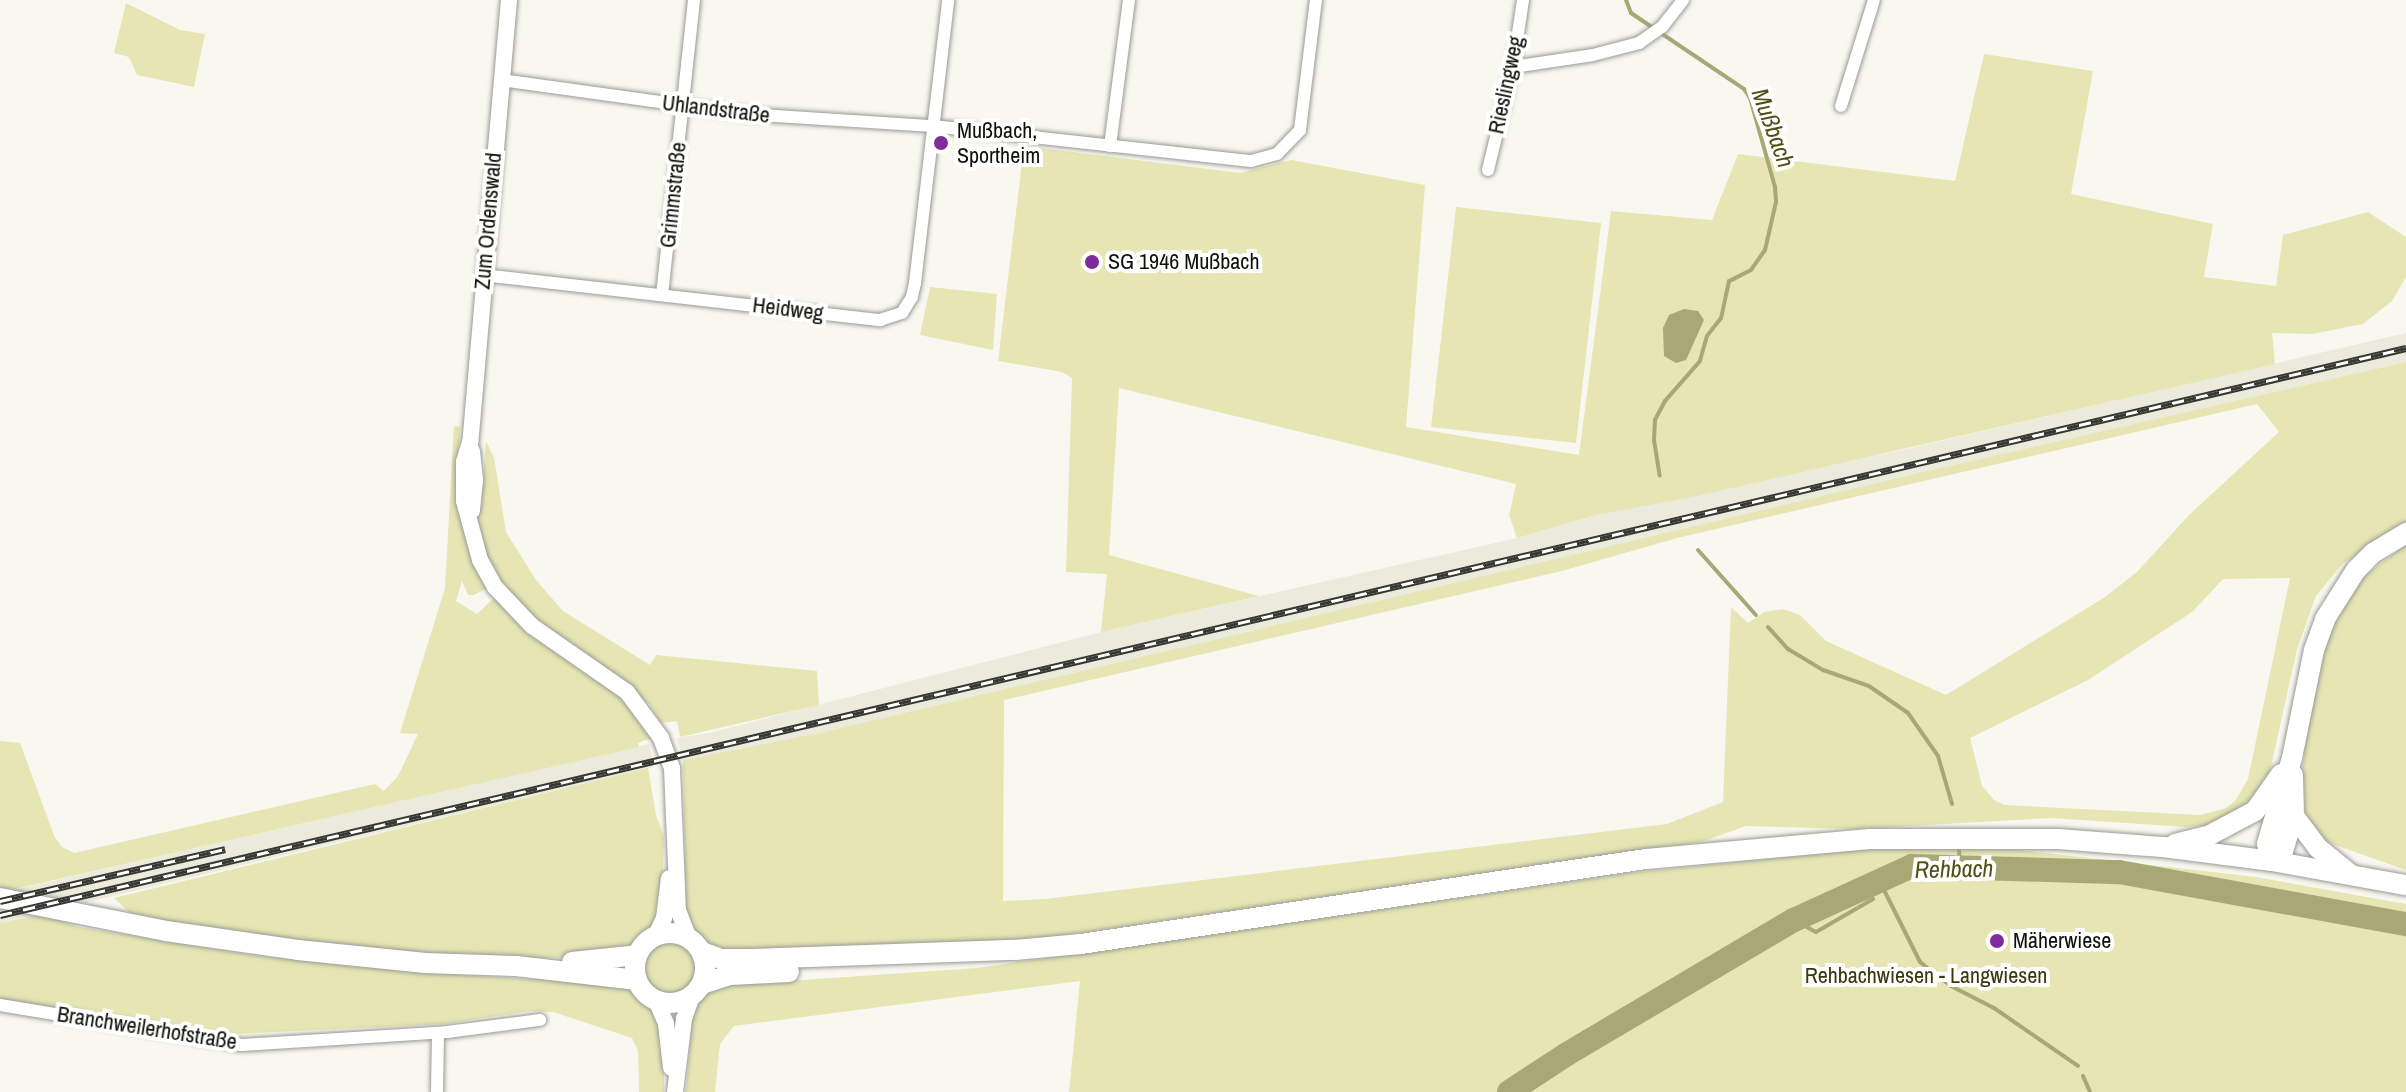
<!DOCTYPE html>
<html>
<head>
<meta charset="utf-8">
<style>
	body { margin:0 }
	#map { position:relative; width:2406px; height:1092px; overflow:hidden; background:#f8f8f1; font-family:"Archivo Narrow",sans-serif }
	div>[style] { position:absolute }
	.built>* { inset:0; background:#ebebdd }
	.green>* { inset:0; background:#e6e5b3 }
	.round { border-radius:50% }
	.water>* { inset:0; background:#a8a776 }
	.stream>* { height:4px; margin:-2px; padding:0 2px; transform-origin:2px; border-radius:2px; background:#a8a776 }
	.river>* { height:24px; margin:-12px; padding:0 12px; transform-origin:12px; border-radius:12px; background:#a8a776 }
	.roads { filter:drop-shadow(0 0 2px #9a9a94) drop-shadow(0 0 2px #9a9a94) }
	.minor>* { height:12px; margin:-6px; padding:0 6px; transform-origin:6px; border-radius:6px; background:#fff }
	.tertiary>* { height:16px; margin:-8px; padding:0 8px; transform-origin:8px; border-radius:8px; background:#fff }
	.primary>* { height:20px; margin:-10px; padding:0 10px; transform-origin:10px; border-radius:10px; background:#fff }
	.primary>.ring { margin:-10px; padding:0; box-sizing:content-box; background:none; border:20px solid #fff; border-radius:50% }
	.rail>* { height:7px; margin-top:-3.5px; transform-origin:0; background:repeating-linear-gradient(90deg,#fffffe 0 12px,#373734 0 24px); box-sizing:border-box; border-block:2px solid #373734 }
	.dots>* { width:22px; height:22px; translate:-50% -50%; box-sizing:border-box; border:4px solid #fffffe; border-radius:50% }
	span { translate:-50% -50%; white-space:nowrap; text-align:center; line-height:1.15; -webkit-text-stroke:8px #fffffe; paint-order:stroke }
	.street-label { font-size:22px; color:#0f0f0d }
	.poi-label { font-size:22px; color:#0f0f0d }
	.left { translate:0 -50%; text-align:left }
	.park-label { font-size:22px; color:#38370f }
	.water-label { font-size:24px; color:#514f15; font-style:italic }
</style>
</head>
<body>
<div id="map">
	<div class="built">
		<div style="clip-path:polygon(2406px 333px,2406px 362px,1927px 471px,819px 733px,683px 760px,677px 738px,713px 732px,1101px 632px,1517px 538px,1596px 515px,1902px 450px)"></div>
		<div style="clip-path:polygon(649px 744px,654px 767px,0 923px,0 893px)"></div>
	</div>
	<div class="green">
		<div style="clip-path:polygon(126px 3px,180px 30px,205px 34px,194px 87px,137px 75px,129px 57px,114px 53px)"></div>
		<div style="clip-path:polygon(1984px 54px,2093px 71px,2071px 194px,2213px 224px,2204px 277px,2276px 286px,2283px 235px,2368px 212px,2406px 237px,2406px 277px,2392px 301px,2363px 324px,2312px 334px,2272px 333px,2275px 364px,1697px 496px,1596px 515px,1517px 538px,1509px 515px,1516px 484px,1119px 388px,1109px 555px,1259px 596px,1101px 632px,1107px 574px,1066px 572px,1072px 378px,1062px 372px,998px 361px,1024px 146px,1240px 173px,1291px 160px,1425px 185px,1406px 427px,1579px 455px,1611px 211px,1712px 220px,1738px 154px,1955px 181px)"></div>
		<div style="clip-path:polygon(1456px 207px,1601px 223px,1576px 443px,1431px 427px)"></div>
		<div style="clip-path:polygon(930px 287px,997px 294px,993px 350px,920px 335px)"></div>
		<div style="clip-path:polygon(evenodd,2406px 362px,2406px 522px,2343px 563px,2316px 596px,2297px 649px,2268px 780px,2250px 808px,2216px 825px,2186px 827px,2051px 818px,1855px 829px,1746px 826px,1701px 842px,1010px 943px,713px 953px,690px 930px,686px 914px,683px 760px,819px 733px,1927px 471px,2406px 362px,2257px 404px,2279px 432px,2189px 515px,2137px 572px,2105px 597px,1946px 695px,1826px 641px,1800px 615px,1783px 609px,1764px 612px,1748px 623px,1731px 607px,1723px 802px,1667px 824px,1045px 899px,1003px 901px,1004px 700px,1562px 571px,1677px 538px,2257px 404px,2406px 362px,2290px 578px,2248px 779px,2235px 801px,2226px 808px,2200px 815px,2005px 805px,1994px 800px,1982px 786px,1970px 738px,2088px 680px,2192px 612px,2223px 579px,2290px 578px)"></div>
		<div style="clip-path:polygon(454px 426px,460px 427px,457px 479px,471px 554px,487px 588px,474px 595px,468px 595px,462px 581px,456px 601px,477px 614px,494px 598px,521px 627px,615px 690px,654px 737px,638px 743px,639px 747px,6px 891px,0 887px,0 741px,20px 743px,55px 838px,62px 847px,74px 853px,375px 784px,384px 791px,398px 776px,418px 734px,400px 733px,445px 588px)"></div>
		<div style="clip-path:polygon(486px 441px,494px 458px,506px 532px,536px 580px,563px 611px,650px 665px,656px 655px,817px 671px,819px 705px,680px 737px,677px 721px,661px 723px,650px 705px,631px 688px,531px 619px,512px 600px,485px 557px,476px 516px,483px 484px)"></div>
		<div style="clip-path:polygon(2406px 544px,2406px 870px,2321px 840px,2305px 818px,2302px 777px,2306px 734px,2329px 632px,2342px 602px,2361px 579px)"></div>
		<div style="clip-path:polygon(648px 768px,656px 815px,664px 837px,662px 908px,653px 929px,630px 949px,601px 957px,483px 959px,287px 940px,149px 920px,130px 913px,114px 898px)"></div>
		<div style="clip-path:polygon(1984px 846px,2256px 877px,2406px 904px,2406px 1092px,1069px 1092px,1080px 981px,734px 1026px,720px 1044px,715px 1092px,686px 1092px,693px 1007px,702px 994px,716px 986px,977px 968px,1637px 872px,1880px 848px)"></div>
		<div style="clip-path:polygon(42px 914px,78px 927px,258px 956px,427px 973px,618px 984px,634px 991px,652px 1007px,664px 1034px,664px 1092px,639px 1092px,638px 1051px,632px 1038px,553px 1012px,531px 1011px,442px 1024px,215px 1035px,0 1003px,0 923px)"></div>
		<div class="round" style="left:644px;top:943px;width:52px;height:52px"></div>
	</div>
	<div class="water">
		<div style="clip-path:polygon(1684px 309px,1698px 311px,1704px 320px,1686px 360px,1676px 363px,1664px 356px,1663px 328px,1669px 315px)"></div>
	</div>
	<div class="stream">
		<div style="left:1626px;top:0;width:14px;rotate:69deg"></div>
		<div style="left:1631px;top:13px;width:136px;rotate:33.9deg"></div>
		<div style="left:1744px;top:89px;width:11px;rotate:56deg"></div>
		<div style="left:1750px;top:98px;width:92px;rotate:74.3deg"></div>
		<div style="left:1775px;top:187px;width:15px;rotate:86deg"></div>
		<div style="left:1776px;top:202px;width:49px;rotate:102.9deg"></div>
		<div style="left:1765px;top:250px;width:24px;rotate:125deg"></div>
		<div style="left:1751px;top:270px;width:25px;rotate:153deg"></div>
		<div style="left:1729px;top:281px;width:38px;rotate:102deg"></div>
		<div style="left:1721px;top:318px;width:23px;rotate:128deg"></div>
		<div style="left:1707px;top:336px;width:26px;rotate:106deg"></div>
		<div style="left:1700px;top:361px;width:53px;rotate:131.2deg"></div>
		<div style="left:1665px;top:401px;width:21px;rotate:118deg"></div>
		<div style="left:1655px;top:420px;width:20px;rotate:93deg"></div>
		<div style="left:1654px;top:440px;width:36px;rotate:81deg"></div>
		<div style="left:1698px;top:550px;width:87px;rotate:48.3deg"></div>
		<div style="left:1768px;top:627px;width:30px;rotate:48deg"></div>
		<div style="left:1788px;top:649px;width:41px;rotate:31deg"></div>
		<div style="left:1823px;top:670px;width:49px;rotate:19.2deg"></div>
		<div style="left:1869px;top:686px;width:47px;rotate:34.7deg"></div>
		<div style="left:1908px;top:713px;width:52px;rotate:55.1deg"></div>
		<div style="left:1938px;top:756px;width:50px;rotate:73.7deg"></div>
		<div style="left:1959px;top:850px;width:15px;rotate:86deg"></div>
		<div style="left:1885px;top:892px;width:78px;rotate:63.4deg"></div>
		<div style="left:1920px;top:962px;width:37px;rotate:38deg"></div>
		<div style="left:1949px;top:985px;width:51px;rotate:27.1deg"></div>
		<div style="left:1994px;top:1008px;width:102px;rotate:34.6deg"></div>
		<div style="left:1794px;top:920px;width:25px;rotate:29deg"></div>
		<div style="left:1816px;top:932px;width:66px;rotate:-30.1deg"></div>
		<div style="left:2083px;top:1076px;width:17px;rotate:66deg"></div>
	</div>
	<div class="river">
		<div style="left:1509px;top:1092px;width:69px;rotate:-33.2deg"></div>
		<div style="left:1567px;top:1054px;width:264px;rotate:-30.6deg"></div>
		<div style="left:1794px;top:920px;width:130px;rotate:-24.6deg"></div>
		<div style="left:1912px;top:866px;width:207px;rotate:1.7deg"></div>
		<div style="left:2119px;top:872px;width:292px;rotate:10.3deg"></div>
	</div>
	<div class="roads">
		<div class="minor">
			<div style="left:1513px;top:67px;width:81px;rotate:-8.5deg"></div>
			<div style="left:1593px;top:55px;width:48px;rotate:-14.6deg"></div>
			<div style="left:1639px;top:43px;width:28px;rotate:-35deg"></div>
			<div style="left:1662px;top:27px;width:34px;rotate:-52deg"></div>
			<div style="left:501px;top:80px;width:246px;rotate:7.9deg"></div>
			<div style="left:745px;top:114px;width:188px;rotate:3.7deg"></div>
			<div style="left:933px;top:126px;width:320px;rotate:6.3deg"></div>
			<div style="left:1251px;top:161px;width:27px;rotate:-15deg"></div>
			<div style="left:1277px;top:154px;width:33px;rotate:-46deg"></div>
			<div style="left:1300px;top:130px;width:131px;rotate:-83deg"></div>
			<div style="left:1841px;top:106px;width:111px;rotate:-72.7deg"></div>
			<div style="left:1110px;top:146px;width:147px;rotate:-82.6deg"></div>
			<div style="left:1488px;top:170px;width:106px;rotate:-76.4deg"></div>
			<div style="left:1513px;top:67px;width:68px;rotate:-81.5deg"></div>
			<div style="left:483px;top:275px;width:400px;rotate:6.5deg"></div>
			<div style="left:880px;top:320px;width:23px;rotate:-18deg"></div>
			<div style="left:902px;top:313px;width:19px;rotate:-58deg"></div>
			<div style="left:912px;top:297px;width:14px;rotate:-78deg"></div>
			<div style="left:915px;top:283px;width:285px;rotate:-83.3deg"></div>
			<div style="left:662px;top:295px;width:297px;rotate:-83.8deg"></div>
			<div style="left:0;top:1005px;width:245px;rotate:9.4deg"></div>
			<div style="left:242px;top:1045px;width:205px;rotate:-3.6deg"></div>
			<div style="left:447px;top:1032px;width:94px;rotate:-7.4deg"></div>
			<div style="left:437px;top:1092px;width:59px;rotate:-89deg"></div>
		</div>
		<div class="tertiary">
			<div style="left:509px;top:0;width:444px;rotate:95deg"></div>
			<div style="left:470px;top:442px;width:21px;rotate:107deg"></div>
			<div style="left:464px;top:462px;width:39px;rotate:90deg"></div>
			<div style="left:464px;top:501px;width:61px;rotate:74.8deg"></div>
			<div style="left:480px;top:560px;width:31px;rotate:61deg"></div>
			<div style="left:495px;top:587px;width:54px;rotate:46.5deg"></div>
			<div style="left:532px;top:626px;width:116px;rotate:34.8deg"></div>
			<div style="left:627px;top:692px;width:57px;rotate:53.5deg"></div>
			<div style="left:661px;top:738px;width:33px;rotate:70deg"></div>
			<div style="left:672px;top:769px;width:141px;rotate:87.6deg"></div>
			<div style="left:678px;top:910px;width:30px;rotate:69deg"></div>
			<div style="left:472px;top:451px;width:30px;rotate:84deg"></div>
			<div style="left:475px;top:481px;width:30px;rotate:96deg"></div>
			<div style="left:656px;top:935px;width:19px;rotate:-65deg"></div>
			<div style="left:664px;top:918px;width:40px;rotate:-82.9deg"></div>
			<div style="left:656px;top:1000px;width:26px;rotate:67deg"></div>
			<div style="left:666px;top:1024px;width:44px;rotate:83.5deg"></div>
			<div style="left:675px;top:1092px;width:74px;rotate:-83deg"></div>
			<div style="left:684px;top:1019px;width:24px;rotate:-71deg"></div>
		</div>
		<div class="primary">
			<div style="left:2294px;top:816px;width:40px;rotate:53deg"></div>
			<div style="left:2318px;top:848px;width:40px;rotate:39deg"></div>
			<div style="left:2175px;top:844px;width:34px;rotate:-14deg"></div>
			<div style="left:2208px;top:836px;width:53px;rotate:-28deg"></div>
			<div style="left:2255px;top:811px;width:45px;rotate:-54.9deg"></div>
			<div style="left:2272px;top:861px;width:18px;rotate:-106deg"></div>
			<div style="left:2267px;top:844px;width:90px;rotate:-73.8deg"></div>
			<div style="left:2292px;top:758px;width:110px;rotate:-78.5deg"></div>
			<div style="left:2314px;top:650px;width:33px;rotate:-70deg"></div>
			<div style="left:2325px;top:619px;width:58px;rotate:-57.7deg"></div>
			<div style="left:2356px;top:570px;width:24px;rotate:-45deg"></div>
			<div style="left:2373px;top:553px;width:39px;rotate:-31deg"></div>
			<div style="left:2272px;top:861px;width:15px;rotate:-42deg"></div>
			<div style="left:2283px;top:851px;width:37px;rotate:-73deg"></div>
			<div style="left:2294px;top:816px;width:41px;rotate:-91.4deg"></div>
			<div style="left:0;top:898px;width:169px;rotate:11.2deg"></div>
			<div style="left:166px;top:931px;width:133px;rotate:8.2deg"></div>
			<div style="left:298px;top:950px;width:128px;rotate:5.8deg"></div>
			<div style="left:425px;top:963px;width:91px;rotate:1.9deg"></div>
			<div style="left:516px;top:966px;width:122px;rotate:6.6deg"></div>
			<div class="ring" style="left:635px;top:933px;width:50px;height:50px"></div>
			<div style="left:702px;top:952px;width:20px;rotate:20deg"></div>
			<div style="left:721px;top:959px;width:31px"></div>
			<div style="left:752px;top:959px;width:263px;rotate:-2deg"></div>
			<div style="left:1015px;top:950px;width:66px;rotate:-5.2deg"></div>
			<div style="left:1081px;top:944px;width:571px;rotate:-8.56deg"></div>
			<div style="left:1646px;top:859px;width:225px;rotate:-5.1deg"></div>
			<div style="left:1870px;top:839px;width:188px"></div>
			<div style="left:2058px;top:839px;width:105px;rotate:4.4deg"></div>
			<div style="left:2163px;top:847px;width:110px;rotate:7.3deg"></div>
			<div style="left:2272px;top:861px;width:136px;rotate:10.2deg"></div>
			<div style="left:572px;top:962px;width:65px;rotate:-6.1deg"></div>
			<div style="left:702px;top:984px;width:29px;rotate:-18deg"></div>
			<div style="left:730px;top:975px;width:59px;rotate:-2.9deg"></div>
		</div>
	</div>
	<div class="rail">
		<div style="left:0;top:901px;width:231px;rotate:-13deg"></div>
		<div style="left:0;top:915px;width:2472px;rotate:-13.26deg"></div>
	</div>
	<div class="dots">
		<div style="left:941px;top:143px;background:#802b99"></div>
		<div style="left:1092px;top:262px;background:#802b99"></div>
		<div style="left:1997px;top:941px;background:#802b99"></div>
	</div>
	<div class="street-label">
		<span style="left:1506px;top:85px;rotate:-78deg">Rieslingweg</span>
		<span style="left:716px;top:109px;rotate:7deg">Uhlandstraße</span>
		<span style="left:673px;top:195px;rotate:-84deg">Grimmstraße</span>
		<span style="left:488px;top:221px;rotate:-85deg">Zum Ordenswald</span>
		<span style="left:788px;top:309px;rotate:7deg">Heidweg</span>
		<span style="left:147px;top:1028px;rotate:9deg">Branchweilerhofstraße</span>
	</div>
	<div class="poi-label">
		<span class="left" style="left:957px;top:143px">Mußbach,<br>Sportheim</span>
		<span class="left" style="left:1108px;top:262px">SG 1946 Mußbach</span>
		<span class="left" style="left:2013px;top:941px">Mäherwiese</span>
	</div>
	<div class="park-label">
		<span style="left:1926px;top:976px">Rehbachwiesen - Langwiesen</span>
	</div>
	<div class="water-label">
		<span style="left:1773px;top:128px;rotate:70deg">Mußbach</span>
		<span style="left:1954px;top:869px;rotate:-1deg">Rehbach</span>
	</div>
</div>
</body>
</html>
